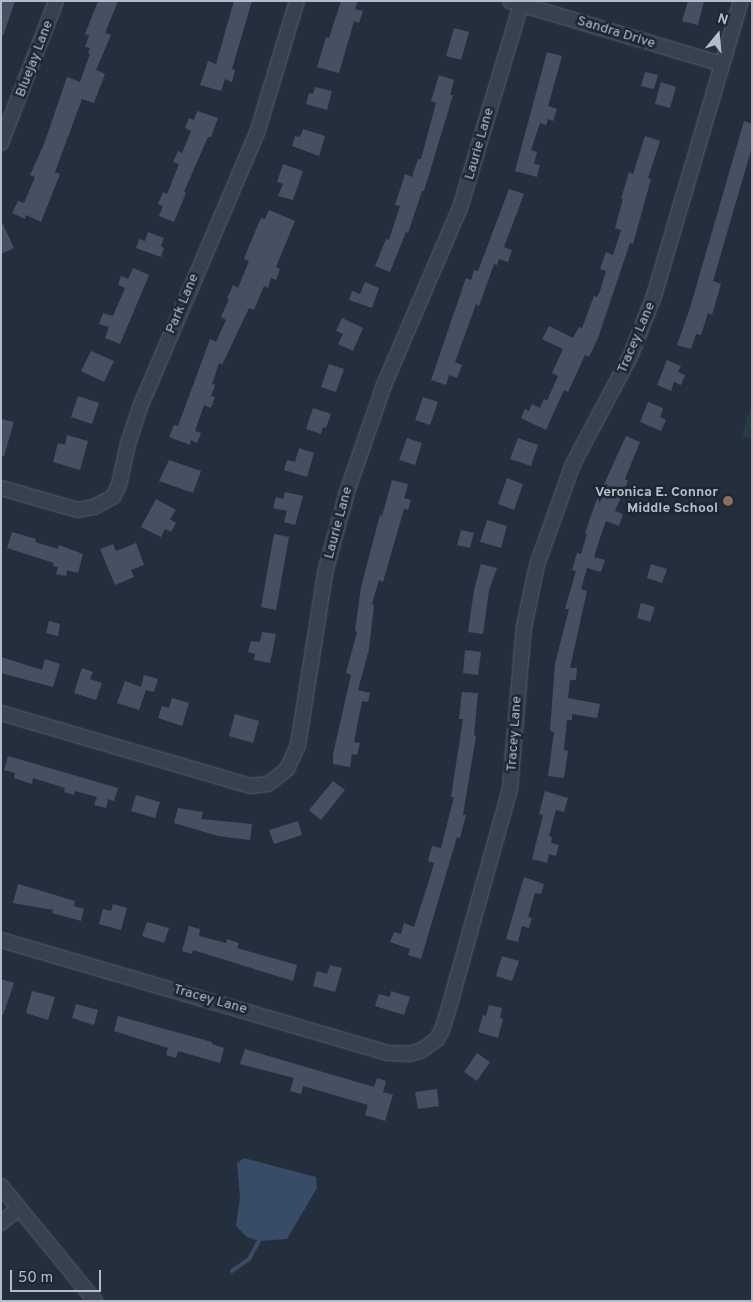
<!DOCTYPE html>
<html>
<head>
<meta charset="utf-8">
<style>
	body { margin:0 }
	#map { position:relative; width:753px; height:1302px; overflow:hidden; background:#242f3e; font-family:Overpass,sans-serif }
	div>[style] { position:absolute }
	.green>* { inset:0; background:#263c3f }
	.water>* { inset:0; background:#394c67 }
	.stream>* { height:4px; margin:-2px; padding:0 2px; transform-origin:2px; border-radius:2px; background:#394c67 }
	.building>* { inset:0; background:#455162 }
	.roads { filter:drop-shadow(0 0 1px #565f6c) drop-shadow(0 0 1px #565f6c) }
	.minor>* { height:14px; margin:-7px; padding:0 7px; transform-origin:7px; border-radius:7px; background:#38414e }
	.dots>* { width:14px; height:14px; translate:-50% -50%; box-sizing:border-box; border:2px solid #1d2633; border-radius:50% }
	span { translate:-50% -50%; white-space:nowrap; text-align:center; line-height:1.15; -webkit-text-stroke:5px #1d2633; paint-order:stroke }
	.street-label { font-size:14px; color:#b4bcc9 }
	.poi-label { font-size:14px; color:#b4bcc9; font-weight:700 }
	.right { translate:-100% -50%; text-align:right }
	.frame { position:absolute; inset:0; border:2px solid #b4bcc9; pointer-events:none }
	.north { position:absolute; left:693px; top:10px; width:50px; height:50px; -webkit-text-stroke:4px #1d2633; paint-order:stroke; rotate:17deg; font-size:14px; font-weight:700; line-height:20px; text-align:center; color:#b4bcc9 }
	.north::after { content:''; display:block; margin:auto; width:18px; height:22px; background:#b4bcc9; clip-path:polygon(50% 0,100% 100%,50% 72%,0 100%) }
	.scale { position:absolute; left:10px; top:1270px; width:91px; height:22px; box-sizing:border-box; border:2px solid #b4bcc9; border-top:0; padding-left:6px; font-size:15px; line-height:18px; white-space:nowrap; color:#b4bcc9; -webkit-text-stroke:4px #1d2633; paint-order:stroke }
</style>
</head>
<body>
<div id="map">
	<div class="green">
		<div style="clip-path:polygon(752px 402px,752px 439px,742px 436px)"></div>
	</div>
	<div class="water">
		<div style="clip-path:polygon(244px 1158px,316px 1177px,317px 1188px,287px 1239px,259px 1241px,247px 1237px,236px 1226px,240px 1197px,237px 1163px)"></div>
	</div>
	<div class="stream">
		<div style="left:232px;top:1271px;width:21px;rotate:-35deg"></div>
		<div style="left:249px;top:1259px;width:21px;rotate:-61deg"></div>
	</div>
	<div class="building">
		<div style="clip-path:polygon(1px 1px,15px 1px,3px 36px,1px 35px)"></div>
		<div style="clip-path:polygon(98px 1px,118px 1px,105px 33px,111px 35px,96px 70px,105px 74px,94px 103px,82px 99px,55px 172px,60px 174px,41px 222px,26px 215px,25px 219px,12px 213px,18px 201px,24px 203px,35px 177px,30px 175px,44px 144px,67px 77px,80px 82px,90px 54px,88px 53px,90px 48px,85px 47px,89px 36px,85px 34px)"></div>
		<div style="clip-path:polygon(234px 1px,252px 1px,232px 69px,235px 70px,232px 82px,225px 79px,221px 91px,200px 85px,208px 61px,216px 64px)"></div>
		<div style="clip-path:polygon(341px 1px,358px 1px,355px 9px,363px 11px,359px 23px,354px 21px,339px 73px,317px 67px,326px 37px,329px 38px)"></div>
		<div style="clip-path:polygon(688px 1px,704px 1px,698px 25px,682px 21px)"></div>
		<div style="clip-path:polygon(454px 28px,469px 32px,461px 60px,446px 56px)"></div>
		<div style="clip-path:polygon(547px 52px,562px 56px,548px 106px,557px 109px,553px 121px,548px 119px,546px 125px,540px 123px,531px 150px,537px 152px,534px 164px,540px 165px,537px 177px,515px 171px)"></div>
		<div style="clip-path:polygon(645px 72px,658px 75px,654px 89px,641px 86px)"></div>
		<div style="clip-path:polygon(439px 75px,454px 80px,450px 95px,453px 95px,424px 191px,422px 191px,408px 233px,406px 232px,390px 272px,375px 266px,386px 239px,389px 240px,400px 206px,395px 205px,405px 174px,412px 177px,418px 159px,421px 159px,436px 103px,431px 101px)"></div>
		<div style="clip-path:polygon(661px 82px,676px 87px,670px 108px,655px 104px)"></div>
		<div style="clip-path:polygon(315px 87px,332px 91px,327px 110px,306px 104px,309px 93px,313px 94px)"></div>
		<div style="clip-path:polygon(197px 111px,218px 118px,211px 137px,208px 137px,184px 192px,186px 193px,174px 222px,159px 216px,163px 206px,158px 204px,163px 192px,167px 194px,179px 164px,173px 162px,178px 151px,182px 153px,191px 131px,185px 128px,189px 118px,194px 120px)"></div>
		<div style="clip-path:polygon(744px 121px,752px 124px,752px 147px,713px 281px,721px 284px,712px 315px,708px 313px,701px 335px,696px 334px,691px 349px,677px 345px,690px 308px)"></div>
		<div style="clip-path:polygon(303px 129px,325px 136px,319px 156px,292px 146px,295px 136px,300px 137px)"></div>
		<div style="clip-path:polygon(645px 136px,660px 141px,648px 178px,651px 179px,633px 244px,630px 243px,598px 338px,589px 357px,585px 355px,568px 392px,564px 390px,546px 430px,521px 418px,525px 409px,529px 411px,532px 404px,540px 408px,544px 399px,547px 401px,558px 376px,552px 373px,563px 349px,542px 339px,549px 326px,573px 338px,579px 327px,582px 328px,594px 296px,597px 297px,600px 291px,606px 271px,600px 269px,606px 252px,613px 255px,621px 230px,615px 228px,623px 199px,621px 199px,629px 172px,633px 174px)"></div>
		<div style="clip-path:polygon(283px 164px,303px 171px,293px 200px,278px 196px,283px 184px,277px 182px)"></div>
		<div style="clip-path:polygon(509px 189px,524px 194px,504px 247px,512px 250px,508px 262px,499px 259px,497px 265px,494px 264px,479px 306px,476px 304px,455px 362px,462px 365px,457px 378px,449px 375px,446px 385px,431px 380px,466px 278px,471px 280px,474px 270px,478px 271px)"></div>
		<div style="clip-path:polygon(269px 210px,295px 221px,276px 267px,280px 269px,276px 280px,271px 278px,268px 288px,264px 286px,254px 310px,249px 308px,222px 365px,219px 363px,212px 384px,215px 385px,211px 396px,215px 397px,211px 408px,204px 405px,195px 431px,201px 433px,197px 443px,191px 440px,190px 445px,169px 437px,174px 425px,178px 426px,210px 339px,216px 342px,226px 320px,221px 317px,229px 299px,227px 299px,233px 285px,238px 288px,249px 261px,244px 259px,249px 246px,261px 218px,265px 219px)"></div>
		<div style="clip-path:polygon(1px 220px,14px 248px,1px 254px)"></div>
		<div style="clip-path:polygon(148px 232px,164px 238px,161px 246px,164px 248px,161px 257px,136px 248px,139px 239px,145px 241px)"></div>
		<div style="clip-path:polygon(133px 268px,149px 275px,120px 344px,105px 338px,109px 327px,99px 324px,103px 313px,113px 316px,125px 288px,118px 285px,121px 276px,128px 279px)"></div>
		<div style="clip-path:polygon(365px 282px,379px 288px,372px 308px,349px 300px,352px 291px,360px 294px)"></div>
		<div style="clip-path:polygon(342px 318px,363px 328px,353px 351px,338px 344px,343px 334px,336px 331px)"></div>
		<div style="clip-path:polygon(91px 351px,114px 361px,104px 382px,81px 371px)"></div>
		<div style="clip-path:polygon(667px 360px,681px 366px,678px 372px,685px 375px,681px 385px,674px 382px,671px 391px,657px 385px)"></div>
		<div style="clip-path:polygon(329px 364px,344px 369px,336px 392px,321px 387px)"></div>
		<div style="clip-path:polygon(78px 396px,99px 403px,92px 424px,71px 417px)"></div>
		<div style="clip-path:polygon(423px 397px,438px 402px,430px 425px,415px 420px)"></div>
		<div style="clip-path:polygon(648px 402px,663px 408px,660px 417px,666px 420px,661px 431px,640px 422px)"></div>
		<div style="clip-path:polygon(313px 408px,331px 414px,326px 428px,323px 427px,321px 434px,306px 429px)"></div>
		<div style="clip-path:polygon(1px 419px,14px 422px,4px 456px,1px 455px)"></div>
		<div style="clip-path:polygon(67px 435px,88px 441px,80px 470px,53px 462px,58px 443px,65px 445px)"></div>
		<div style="clip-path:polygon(626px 436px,640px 442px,625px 479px,628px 481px,615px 511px,623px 514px,619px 526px,606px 521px,600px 538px,594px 557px,605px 560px,601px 572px,587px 568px,581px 589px,587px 591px,570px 668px,577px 668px,576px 680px,570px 680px,568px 698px,600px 704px,597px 718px,572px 714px,572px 720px,567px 720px,564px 750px,568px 751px,564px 778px,548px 776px,554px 732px,550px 731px,555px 664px,569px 609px,565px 609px,576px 571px,572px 570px,577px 553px,581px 554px,587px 534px,585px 533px,595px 504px)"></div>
		<div style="clip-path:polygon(407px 438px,422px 443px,415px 465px,399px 460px)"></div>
		<div style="clip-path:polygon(518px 438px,538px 445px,531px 466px,510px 459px)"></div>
		<div style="clip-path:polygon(299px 448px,314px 453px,307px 477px,284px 470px,287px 460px,295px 462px)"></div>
		<div style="clip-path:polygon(169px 460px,201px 471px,193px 493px,159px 481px)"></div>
		<div style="clip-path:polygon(507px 478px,523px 484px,514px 510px,498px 504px)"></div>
		<div style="clip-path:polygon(392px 480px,408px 484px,404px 498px,411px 500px,408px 510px,404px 509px,383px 582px,379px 580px,372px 604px,374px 605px,369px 649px,358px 690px,370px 693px,368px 702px,362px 701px,354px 742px,360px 743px,357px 755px,352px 754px,350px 767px,333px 764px,333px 754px,351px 675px,346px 673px,357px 632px,355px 631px,361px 587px,380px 515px,382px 516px)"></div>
		<div style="clip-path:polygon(285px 492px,303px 496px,295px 525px,284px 522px,287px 511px,273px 508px,276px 497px,283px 499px)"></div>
		<div style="clip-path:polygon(156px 499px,176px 510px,170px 519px,176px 523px,171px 532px,165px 529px,161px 537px,141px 527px)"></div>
		<div style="clip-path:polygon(487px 520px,507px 526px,501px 548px,480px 542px)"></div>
		<div style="clip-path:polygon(461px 530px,474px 533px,470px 548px,457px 545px)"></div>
		<div style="clip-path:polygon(12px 532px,36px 539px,35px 542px,58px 549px,59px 545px,83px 554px,78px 573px,67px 570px,66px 576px,56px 574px,58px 567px,53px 566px,54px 563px,7px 548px)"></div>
		<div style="clip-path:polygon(274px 534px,289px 537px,276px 610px,261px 607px)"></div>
		<div style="clip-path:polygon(136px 543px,144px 565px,131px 570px,134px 577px,115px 585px,100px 549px,113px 544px,116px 551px)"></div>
		<div style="clip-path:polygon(481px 564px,497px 568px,489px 590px,483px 634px,468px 632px,474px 590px)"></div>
		<div style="clip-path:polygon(651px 564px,667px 569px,662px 583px,647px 578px)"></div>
		<div style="clip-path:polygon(641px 603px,655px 607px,650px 622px,637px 618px)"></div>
		<div style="clip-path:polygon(49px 621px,60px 624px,58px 636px,46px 633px)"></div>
		<div style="clip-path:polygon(262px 632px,276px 634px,270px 663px,254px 660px,255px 654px,248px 652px,251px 641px,260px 642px)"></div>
		<div style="clip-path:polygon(465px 650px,481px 652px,478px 675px,463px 673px)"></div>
		<div style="clip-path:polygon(1px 657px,42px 670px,45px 659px,60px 664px,53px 687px,1px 673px)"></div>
		<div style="clip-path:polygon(82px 668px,93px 672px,90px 679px,102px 683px,96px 700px,74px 693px)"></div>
		<div style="clip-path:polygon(144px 675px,158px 679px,154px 692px,146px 690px,139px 710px,117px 703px,125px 681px,141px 687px)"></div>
		<div style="clip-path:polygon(462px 692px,478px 693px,474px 735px,476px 736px,463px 815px,466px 815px,460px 838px,457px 837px,421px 959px,408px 955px,410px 949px,390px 942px,394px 932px,401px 934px,404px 923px,414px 927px,431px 874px,434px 863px,428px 861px,432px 846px,441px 848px,454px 797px,451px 797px,463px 719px,459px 719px)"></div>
		<div style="clip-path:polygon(172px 698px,189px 703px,182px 726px,158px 718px,162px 706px,169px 708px)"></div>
		<div style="clip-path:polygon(235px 714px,259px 721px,253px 743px,229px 736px)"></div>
		<div style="clip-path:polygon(8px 756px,118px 788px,114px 801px,108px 799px,106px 808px,94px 805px,97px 797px,75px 791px,74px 795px,64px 792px,65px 788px,33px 778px,32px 784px,14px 778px,15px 773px,4px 770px)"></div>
		<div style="clip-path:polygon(333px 781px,345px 790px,321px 820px,309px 810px)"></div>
		<div style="clip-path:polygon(545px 791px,568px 798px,564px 812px,556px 810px,549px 836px,552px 837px,551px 843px,559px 845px,556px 856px,549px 854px,547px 863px,532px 859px,543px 815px,539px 814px)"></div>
		<div style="clip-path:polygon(136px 795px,160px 802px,155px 818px,131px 811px)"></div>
		<div style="clip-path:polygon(178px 808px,203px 812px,201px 819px,252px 824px,250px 840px,218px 836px,174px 823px)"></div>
		<div style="clip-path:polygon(298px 821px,302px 835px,274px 844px,269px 830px)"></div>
		<div style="clip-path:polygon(524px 877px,544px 884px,541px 894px,535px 893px,528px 917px,532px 918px,529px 928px,522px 926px,518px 942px,506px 939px)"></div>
		<div style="clip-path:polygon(18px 884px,75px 901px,74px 906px,84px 909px,81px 921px,52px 913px,53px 910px,13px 903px)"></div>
		<div style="clip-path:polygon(113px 904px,127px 908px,121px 930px,99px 924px,103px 909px,111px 911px)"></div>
		<div style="clip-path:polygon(147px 922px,169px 928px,164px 943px,142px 936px)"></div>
		<div style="clip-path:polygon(189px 926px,200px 929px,199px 936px,226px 943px,227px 939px,239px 943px,237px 948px,297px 965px,293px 981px,193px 950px,192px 954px,182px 951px)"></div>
		<div style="clip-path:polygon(502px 956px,519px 961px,512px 981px,496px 976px)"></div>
		<div style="clip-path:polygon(330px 965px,342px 968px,335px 992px,313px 986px,317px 971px,327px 974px)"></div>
		<div style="clip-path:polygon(1px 979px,14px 983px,3px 1015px,1px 1015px)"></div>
		<div style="clip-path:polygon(32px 991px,55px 997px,48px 1020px,26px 1013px)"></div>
		<div style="clip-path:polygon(391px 991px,410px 997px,404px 1015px,375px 1006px,379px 994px,390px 997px)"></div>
		<div style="clip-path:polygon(76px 1004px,98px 1010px,94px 1025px,72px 1018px)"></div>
		<div style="clip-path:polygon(489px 1005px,502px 1008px,500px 1018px,503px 1019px,498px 1038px,478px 1032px,483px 1015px,486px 1016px)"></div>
		<div style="clip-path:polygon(118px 1016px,212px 1042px,212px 1044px,224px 1048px,220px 1063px,178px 1051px,176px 1058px,166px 1055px,168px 1048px,114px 1031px)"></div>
		<div style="clip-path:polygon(245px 1049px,374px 1087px,377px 1078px,386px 1081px,383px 1092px,393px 1095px,385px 1121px,365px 1115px,368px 1105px,303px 1086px,301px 1094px,290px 1091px,294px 1078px,240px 1064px)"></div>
		<div style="clip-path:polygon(477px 1053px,490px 1062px,477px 1081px,464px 1072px)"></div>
		<div style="clip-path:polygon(437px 1089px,439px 1106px,418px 1109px,415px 1092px)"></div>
	</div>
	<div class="roads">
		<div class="minor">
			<div style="left:510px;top:1px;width:221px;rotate:16.6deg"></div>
			<div style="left:1px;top:143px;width:152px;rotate:-68.8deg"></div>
			<div style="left:1px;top:488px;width:80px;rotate:15.9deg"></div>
			<div style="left:78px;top:510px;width:16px;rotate:-11deg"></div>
			<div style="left:94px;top:507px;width:21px;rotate:-28deg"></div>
			<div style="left:113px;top:497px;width:13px;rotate:-63deg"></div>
			<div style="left:119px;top:485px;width:42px;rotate:-77.6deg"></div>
			<div style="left:128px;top:444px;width:39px;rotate:-72deg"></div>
			<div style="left:140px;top:407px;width:301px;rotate:-66.9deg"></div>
			<div style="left:258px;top:130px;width:135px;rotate:-73.2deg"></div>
			<div style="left:1px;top:713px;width:260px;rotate:16.3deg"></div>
			<div style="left:251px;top:786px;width:17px;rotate:-7deg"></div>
			<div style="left:268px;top:784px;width:24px;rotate:-38deg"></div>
			<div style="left:287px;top:769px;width:26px;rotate:-65deg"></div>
			<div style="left:298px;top:745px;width:178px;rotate:-81deg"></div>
			<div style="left:326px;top:569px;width:80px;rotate:-74.7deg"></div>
			<div style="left:347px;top:492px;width:113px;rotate:-70.9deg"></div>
			<div style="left:384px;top:385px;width:193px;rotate:-66.8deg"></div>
			<div style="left:460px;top:208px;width:216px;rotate:-73.3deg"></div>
			<div style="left:1px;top:940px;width:402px;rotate:16.3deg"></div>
			<div style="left:387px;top:1053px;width:23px;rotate:2deg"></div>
			<div style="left:410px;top:1054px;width:13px;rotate:-18deg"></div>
			<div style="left:422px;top:1050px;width:19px;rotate:-36deg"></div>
			<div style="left:437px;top:1039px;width:10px;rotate:-61deg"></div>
			<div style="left:442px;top:1030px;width:39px;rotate:-73deg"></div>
			<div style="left:453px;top:993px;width:212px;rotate:-74.4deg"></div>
			<div style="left:510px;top:789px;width:163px;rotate:-85.1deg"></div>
			<div style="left:524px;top:627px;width:63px;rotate:-78.2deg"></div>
			<div style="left:537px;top:565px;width:107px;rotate:-70.4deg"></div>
			<div style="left:573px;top:464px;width:121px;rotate:-62deg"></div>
			<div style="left:630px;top:357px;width:66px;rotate:-68.5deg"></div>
			<div style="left:654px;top:296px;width:308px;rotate:-73.6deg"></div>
			<div style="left:1px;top:1186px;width:149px;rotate:50.7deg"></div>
			<div style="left:1px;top:1223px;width:23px;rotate:-40deg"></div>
		</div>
	</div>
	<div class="dots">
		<div style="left:728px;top:501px;background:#8d6e63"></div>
	</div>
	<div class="street-label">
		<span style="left:616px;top:33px;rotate:17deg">Sandra Drive</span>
		<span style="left:35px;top:59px;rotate:-69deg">Bluejay Lane</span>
		<span style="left:480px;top:144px;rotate:-74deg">Laurie Lane</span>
		<span style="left:183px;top:304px;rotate:-67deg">Park Lane</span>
		<span style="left:637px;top:338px;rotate:-67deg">Tracey Lane</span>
		<span style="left:339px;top:523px;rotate:-75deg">Laurie Lane</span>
		<span style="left:515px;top:734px;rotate:-86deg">Tracey Lane</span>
		<span style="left:210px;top:1000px;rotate:16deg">Tracey Lane</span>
	</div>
	<div class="poi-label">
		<span class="right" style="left:718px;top:501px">Veronica E. Connor<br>Middle School</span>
	</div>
	<div class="frame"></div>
	<div class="north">N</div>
	<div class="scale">50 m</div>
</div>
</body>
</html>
